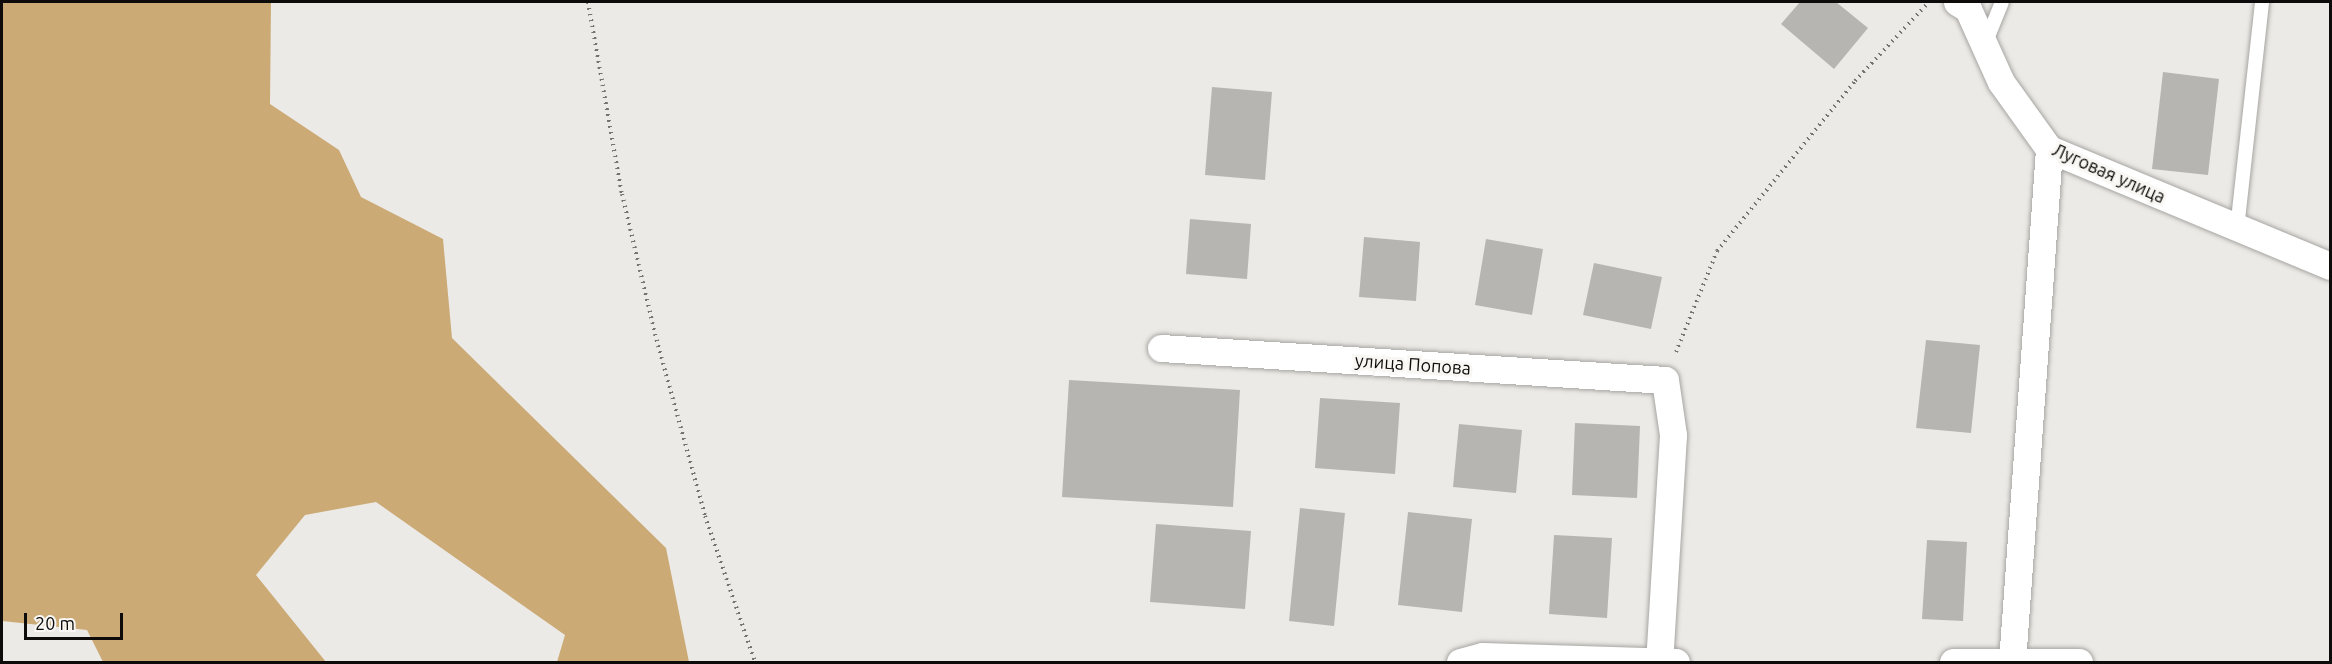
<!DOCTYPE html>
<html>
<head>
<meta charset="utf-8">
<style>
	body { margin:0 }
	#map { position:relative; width:2332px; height:664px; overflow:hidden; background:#eceae6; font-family:Ubuntu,sans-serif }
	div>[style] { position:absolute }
	.forest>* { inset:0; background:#cbaa76 }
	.building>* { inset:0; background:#b7b5b1 }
	.path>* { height:4px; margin-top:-2px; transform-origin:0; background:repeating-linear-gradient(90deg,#747370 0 1.5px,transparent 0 6px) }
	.roads { filter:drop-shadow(0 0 2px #a7a5a2) drop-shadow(0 0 2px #a7a5a2) }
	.lane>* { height:14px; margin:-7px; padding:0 7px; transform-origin:7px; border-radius:7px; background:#fff }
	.street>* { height:27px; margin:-13.5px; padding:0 13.5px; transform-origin:13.5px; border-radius:13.5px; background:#fff }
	span { translate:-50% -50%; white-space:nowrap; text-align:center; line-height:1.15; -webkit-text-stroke:6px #f9f7f3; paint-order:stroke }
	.street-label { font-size:18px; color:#0d0c0b }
	.frame { position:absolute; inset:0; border:3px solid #0d0c0b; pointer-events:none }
	.scale { position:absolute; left:24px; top:613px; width:99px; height:27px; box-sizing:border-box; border:3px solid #0d0c0b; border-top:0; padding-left:8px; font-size:18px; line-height:21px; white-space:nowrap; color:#0d0c0b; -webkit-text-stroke:4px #f9f7f3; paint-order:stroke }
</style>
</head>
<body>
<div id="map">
	<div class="forest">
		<div style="clip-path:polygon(2px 2px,271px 2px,270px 104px,339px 150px,361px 197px,443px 239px,452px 338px,666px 548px,689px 662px,557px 662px,565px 635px,376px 502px,305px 515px,256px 575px,326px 662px,103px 662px,87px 630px,2px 621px)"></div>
	</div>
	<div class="building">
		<div style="clip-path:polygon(1800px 2px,1836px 2px,1868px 28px,1834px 69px,1781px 24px)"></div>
		<div style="clip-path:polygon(2163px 72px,2219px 79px,2208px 175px,2152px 169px)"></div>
		<div style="clip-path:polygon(1212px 87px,1272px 92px,1265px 180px,1205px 175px)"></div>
		<div style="clip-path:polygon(1190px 219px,1251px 224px,1247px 279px,1186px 274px)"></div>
		<div style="clip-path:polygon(1364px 237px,1420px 242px,1416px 301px,1359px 297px)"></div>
		<div style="clip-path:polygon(1486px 239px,1543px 249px,1532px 315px,1475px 305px)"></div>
		<div style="clip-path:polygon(1594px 263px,1662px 277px,1651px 329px,1583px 315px)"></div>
		<div style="clip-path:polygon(1926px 340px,1980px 345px,1971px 433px,1916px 428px)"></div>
		<div style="clip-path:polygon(1069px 380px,1240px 390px,1233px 507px,1062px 497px)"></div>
		<div style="clip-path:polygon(1320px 398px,1400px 403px,1395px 474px,1315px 468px)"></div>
		<div style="clip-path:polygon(1575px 423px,1640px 426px,1637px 498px,1572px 495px)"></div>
		<div style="clip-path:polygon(1459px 424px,1522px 430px,1516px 493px,1453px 487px)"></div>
		<div style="clip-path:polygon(1300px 508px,1345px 513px,1334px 626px,1289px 621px)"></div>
		<div style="clip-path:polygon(1408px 512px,1472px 519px,1462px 612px,1398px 605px)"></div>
		<div style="clip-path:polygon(1156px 524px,1251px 531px,1245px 609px,1150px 602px)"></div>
		<div style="clip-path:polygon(1554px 535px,1612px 538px,1607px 618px,1549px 614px)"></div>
		<div style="clip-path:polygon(1927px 540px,1967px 542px,1963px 621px,1922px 619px)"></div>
	</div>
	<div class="path">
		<div style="left:588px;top:2px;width:195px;rotate:80deg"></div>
		<div style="left:622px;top:194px;width:144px;rotate:76.7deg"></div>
		<div style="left:655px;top:334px;width:189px;rotate:74.6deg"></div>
		<div style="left:705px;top:516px;width:154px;rotate:71.1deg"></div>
		<div style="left:1676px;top:352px;width:109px;rotate:-67.9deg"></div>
		<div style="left:1717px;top:251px;width:219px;rotate:-50.9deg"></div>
		<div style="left:1855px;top:81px;width:105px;rotate:-46.9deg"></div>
	</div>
	<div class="roads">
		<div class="lane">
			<div style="left:1985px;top:44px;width:45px;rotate:-68deg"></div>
			<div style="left:2237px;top:229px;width:228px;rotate:-83.7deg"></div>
		</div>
		<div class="street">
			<div style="left:1957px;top:2px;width:13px;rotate:32deg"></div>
			<div style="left:1968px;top:9px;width:80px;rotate:65.7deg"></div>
			<div style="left:2001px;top:82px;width:82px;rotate:54.4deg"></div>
			<div style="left:2049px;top:149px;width:304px;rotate:22.6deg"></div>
			<div style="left:1161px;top:348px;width:505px;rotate:3.63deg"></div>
			<div style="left:1665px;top:380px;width:56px;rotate:81.7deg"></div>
			<div style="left:1673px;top:435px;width:227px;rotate:93.5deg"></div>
			<div style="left:1460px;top:662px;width:23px;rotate:-15deg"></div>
			<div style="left:1482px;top:656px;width:194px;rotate:1.8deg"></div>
			<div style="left:1953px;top:662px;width:126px"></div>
			<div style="left:2012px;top:662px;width:514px;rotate:-85.87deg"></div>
		</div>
	</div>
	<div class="street-label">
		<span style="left:2109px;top:173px;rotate:24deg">Луговая улица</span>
		<span style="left:1413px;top:364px;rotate:4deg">улица Попова</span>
	</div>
	<div class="frame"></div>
	<div class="scale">20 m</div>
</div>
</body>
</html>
